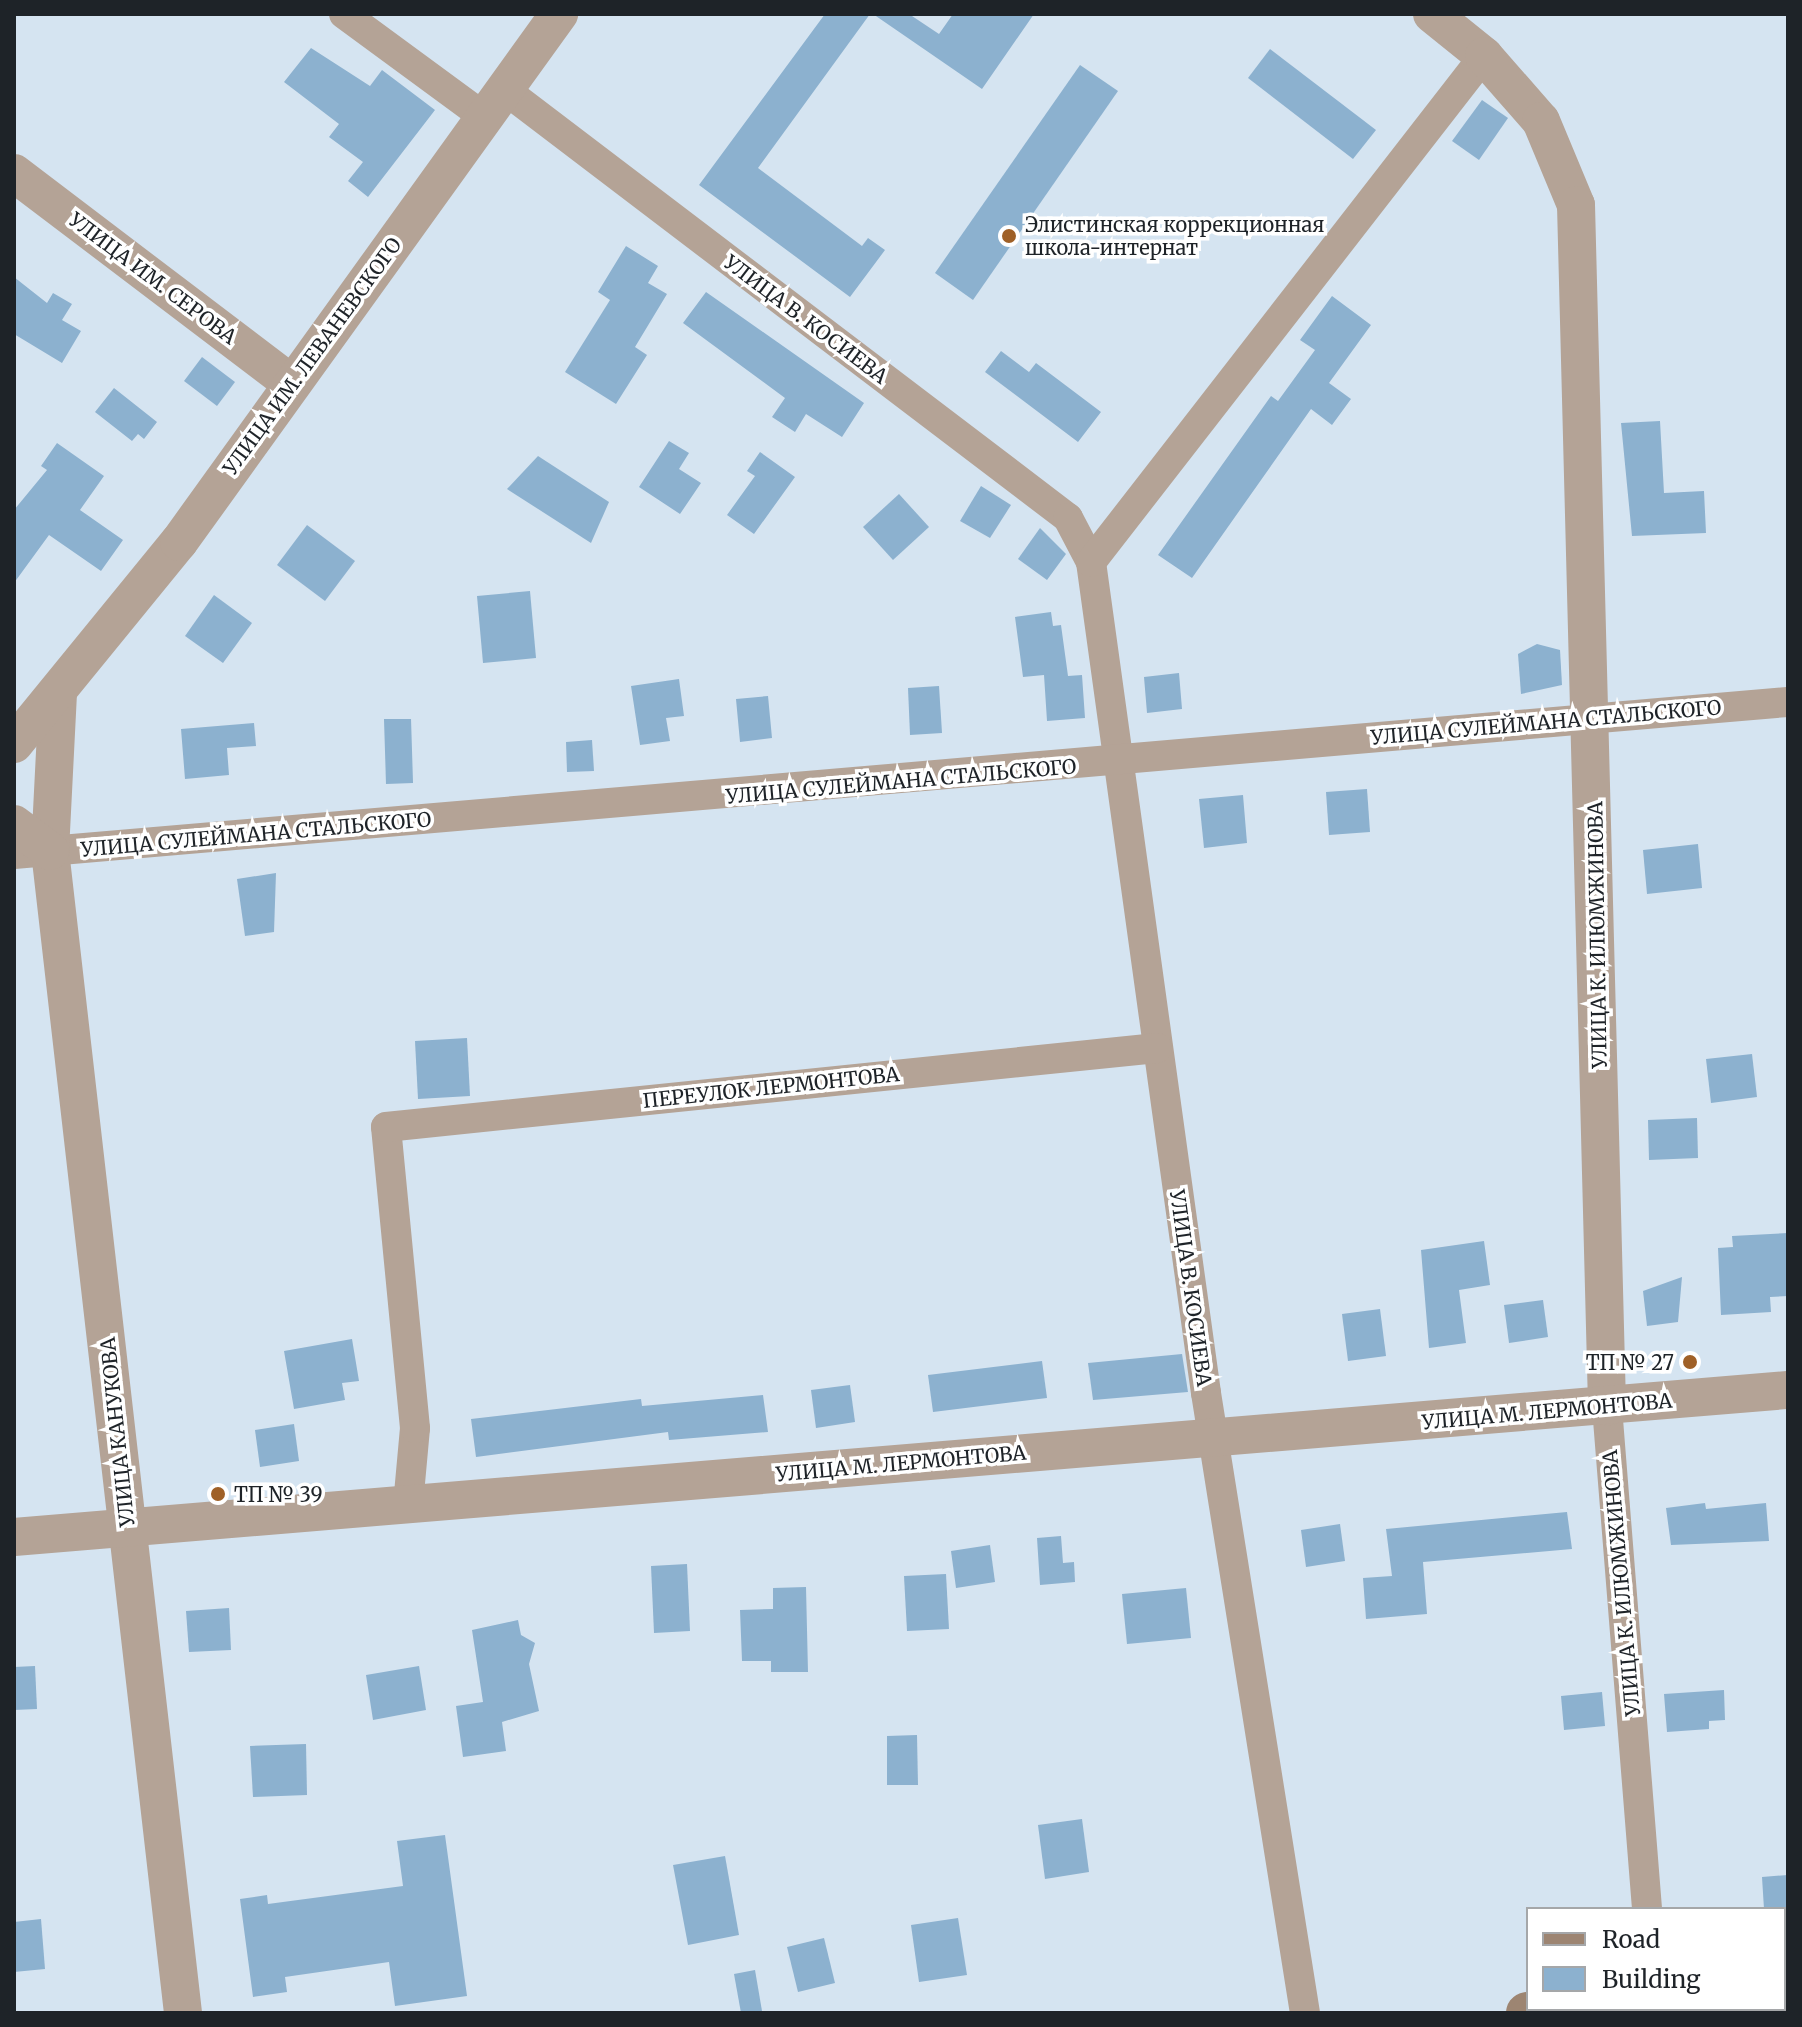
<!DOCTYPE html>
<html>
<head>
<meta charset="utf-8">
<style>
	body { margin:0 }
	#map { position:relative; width:1802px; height:2027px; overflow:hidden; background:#d5e4f1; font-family:Merriweather,serif }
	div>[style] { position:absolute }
	.building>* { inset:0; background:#8cb1cf }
	.minor>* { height:30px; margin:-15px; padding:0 15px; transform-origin:15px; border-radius:15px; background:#b4a396 }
	.tertiary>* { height:38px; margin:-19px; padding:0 19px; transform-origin:19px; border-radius:19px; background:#b4a396 }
	.secondary>* { height:42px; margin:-21px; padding:0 21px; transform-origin:21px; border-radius:21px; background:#9d8572 }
	.dots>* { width:22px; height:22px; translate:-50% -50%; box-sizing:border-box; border:4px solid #fff; border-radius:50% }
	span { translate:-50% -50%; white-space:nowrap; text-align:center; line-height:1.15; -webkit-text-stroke:7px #fff; paint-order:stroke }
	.poi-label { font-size:20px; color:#1e2328 }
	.left { translate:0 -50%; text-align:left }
	.right { translate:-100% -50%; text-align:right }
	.street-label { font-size:20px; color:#1e2328 }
	.frame { position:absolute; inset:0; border:16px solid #1e2328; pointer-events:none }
	.legend { position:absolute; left:1526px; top:1907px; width:260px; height:104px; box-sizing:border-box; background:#fff; border:2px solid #a5a7a9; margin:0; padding:10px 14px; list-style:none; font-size:24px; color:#1e2328 }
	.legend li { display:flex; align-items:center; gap:16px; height:40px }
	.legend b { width:40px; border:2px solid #a5a7a9 }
</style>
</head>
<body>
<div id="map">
	<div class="building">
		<div style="clip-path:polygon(825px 14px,870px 14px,758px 168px,862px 246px,868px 238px,885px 250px,850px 297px,699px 185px)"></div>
		<div style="clip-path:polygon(873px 14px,909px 14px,939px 34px,953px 14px,1034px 14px,982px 89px)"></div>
		<div style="clip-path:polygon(311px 48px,370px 86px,382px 70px,435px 110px,368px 197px,348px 181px,363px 162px,329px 137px,339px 124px,284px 82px)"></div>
		<div style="clip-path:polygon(1270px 49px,1376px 130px,1353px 159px,1248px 78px)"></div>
		<div style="clip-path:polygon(1080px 65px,1118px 91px,973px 300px,935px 273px)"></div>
		<div style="clip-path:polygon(1482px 100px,1508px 118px,1479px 160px,1452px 141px)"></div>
		<div style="clip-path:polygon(626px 246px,658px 266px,648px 283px,667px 294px,635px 347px,647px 355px,616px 404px,565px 372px,610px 300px,598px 292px)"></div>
		<div style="clip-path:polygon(14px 277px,47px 303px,53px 293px,72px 304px,62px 320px,81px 331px,62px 363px,14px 334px)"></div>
		<div style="clip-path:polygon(706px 292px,864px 403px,842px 437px,806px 414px,795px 432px,772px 417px,785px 398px,683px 323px)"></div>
		<div style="clip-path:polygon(1332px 296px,1371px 325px,1329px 383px,1351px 399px,1332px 425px,1311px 409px,1192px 578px,1158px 555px,1271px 396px,1278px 401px,1315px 350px,1300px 340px)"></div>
		<div style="clip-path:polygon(1001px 351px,1029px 372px,1036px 363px,1101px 412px,1078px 442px,985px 372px)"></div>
		<div style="clip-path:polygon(202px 357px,235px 382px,217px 406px,184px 381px)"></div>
		<div style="clip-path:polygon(114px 388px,157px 422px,144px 439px,138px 434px,132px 441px,95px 412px)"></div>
		<div style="clip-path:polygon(1660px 421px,1664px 493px,1704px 491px,1706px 533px,1632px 536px,1621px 423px)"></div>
		<div style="clip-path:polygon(669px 441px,689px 453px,679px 469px,701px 483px,680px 514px,639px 487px)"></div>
		<div style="clip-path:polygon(57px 443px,104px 476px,80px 510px,123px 540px,101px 571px,49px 535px,14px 583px,14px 510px,47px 470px,41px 466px)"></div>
		<div style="clip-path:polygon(760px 452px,795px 477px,754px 534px,727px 515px,755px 476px,747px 471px)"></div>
		<div style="clip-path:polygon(538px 456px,609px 502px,591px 543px,507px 489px)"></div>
		<div style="clip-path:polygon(981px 486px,1011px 505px,990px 538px,960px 521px)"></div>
		<div style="clip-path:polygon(899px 494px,929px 527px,893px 560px,863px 527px)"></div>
		<div style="clip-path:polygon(307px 525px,355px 561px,325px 601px,277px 565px)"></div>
		<div style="clip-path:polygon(1040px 528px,1066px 554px,1047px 580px,1018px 559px)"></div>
		<div style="clip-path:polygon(530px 591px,536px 658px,483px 663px,477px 596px)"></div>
		<div style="clip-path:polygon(214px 595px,252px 623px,223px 663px,185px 636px)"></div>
		<div style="clip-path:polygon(1051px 612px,1053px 626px,1061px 625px,1068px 676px,1082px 675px,1085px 718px,1047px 721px,1044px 675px,1023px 677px,1015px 617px)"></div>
		<div style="clip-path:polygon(1537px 644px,1560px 650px,1562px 685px,1521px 694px,1518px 654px)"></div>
		<div style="clip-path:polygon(1179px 673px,1182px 709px,1147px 713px,1144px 677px)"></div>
		<div style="clip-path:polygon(679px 679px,684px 716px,666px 718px,670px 741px,640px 745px,631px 686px)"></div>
		<div style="clip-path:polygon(939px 686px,942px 733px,910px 735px,908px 688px)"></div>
		<div style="clip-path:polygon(768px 696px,772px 738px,740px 742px,736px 699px)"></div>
		<div style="clip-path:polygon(384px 719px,411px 719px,413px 783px,386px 784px)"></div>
		<div style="clip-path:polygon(254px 723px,256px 746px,227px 748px,229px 775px,185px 779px,181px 729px)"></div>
		<div style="clip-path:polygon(592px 740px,594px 771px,567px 772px,566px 742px)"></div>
		<div style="clip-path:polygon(1367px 789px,1370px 832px,1329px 835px,1326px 792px)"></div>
		<div style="clip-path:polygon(1243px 795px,1247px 843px,1204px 848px,1199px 799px)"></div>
		<div style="clip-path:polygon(1698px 844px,1702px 888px,1647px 894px,1643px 850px)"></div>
		<div style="clip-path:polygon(276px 873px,274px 932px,245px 936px,237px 879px)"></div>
		<div style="clip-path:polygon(467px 1038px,470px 1096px,418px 1099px,415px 1041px)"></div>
		<div style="clip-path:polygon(1752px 1054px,1757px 1097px,1711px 1103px,1706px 1059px)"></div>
		<div style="clip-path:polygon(1697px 1118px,1698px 1158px,1649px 1160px,1648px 1120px)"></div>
		<div style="clip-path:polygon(1788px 1233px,1788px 1296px,1770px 1297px,1771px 1312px,1721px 1315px,1718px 1248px,1733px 1247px,1732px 1236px)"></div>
		<div style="clip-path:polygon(1484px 1241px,1490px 1285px,1459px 1290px,1466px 1343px,1429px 1348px,1421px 1250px)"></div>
		<div style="clip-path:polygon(1682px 1277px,1678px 1322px,1647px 1326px,1643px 1291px)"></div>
		<div style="clip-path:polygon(1543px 1300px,1548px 1337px,1509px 1343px,1504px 1305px)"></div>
		<div style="clip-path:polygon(1380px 1309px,1386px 1356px,1348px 1361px,1342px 1314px)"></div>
		<div style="clip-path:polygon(352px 1339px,359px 1381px,342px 1383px,345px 1400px,294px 1409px,284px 1351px)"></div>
		<div style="clip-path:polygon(1182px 1354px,1188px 1392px,1093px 1400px,1088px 1363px)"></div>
		<div style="clip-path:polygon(1042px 1361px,1047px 1398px,933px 1412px,928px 1375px)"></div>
		<div style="clip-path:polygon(850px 1385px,855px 1422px,816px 1428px,811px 1390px)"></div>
		<div style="clip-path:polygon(763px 1395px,768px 1432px,669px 1440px,668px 1432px,476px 1457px,471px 1419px,641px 1399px,642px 1406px)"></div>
		<div style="clip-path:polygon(294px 1424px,299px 1461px,260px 1467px,255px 1430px)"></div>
		<div style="clip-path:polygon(1705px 1503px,1706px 1509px,1766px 1503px,1769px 1541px,1671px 1545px,1666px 1508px)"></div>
		<div style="clip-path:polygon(1567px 1512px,1572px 1549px,1423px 1562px,1427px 1614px,1366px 1619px,1363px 1578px,1392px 1576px,1386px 1529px)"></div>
		<div style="clip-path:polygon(1340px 1524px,1345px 1561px,1306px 1567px,1301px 1530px)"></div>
		<div style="clip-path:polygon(1061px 1536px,1063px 1563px,1074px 1562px,1075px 1582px,1040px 1585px,1037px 1538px)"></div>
		<div style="clip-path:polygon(990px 1545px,995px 1582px,956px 1588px,951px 1551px)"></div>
		<div style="clip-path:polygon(687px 1564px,690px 1631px,654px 1633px,651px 1566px)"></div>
		<div style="clip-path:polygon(946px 1574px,949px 1629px,907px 1631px,904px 1576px)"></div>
		<div style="clip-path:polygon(806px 1587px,808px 1672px,771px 1672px,771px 1661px,742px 1661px,740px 1610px,773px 1609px,773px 1588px)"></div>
		<div style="clip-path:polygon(1186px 1588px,1191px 1638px,1127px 1644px,1122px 1594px)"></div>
		<div style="clip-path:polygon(229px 1608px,231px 1650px,189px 1652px,186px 1611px)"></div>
		<div style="clip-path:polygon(518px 1620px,521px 1635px,535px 1643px,529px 1664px,539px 1711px,502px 1722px,506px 1751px,463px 1757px,456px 1706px,483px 1702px,472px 1630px)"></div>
		<div style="clip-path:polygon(35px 1666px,37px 1709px,14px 1710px,14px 1667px)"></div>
		<div style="clip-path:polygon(419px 1666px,426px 1710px,373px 1720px,366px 1675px)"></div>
		<div style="clip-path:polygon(1724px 1690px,1725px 1720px,1709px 1721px,1709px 1729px,1667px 1732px,1664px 1694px)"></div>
		<div style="clip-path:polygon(1602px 1692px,1605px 1726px,1564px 1730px,1561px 1696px)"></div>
		<div style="clip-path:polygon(917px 1735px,918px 1785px,887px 1785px,887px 1736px)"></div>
		<div style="clip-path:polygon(306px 1744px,307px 1795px,253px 1797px,250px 1746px)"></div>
		<div style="clip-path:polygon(1082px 1819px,1089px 1872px,1045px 1879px,1038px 1825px)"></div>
		<div style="clip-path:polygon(445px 1835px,467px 1996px,395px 2006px,389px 1962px,285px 1977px,287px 1992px,253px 1997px,240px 1899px,267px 1895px,268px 1904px,403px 1886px,397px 1841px)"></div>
		<div style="clip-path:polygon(725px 1856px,739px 1935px,688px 1945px,673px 1865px)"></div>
		<div style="clip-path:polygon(1788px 1875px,1788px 1909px,1764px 1909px,1762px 1877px)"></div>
		<div style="clip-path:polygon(958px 1918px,967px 1975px,919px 1982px,911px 1925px)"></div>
		<div style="clip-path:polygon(41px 1919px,45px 1969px,14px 1972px,14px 1922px)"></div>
		<div style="clip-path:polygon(824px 1938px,835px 1983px,798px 1992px,787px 1947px)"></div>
		<div style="clip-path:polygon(755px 1970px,762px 2011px,741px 2013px,734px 1974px)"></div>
	</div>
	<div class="minor">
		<div style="left:344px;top:14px;width:174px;rotate:36.3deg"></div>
		<div style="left:505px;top:90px;width:707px;rotate:37.24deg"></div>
		<div style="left:1068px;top:518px;width:50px;rotate:62.4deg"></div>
		<div style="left:1091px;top:562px;width:839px;rotate:82.12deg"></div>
		<div style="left:1206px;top:1393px;width:628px;rotate:80.93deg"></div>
		<div style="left:1091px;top:562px;width:641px;rotate:-52.16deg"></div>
		<div style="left:14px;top:854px;width:1780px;rotate:-4.9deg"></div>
		<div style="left:1607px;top:1407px;width:504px;rotate:85.44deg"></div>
		<div style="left:408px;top:1505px;width:77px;rotate:-84.8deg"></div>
		<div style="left:415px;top:1428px;width:302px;rotate:-95.5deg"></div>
		<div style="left:386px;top:1127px;width:775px;rotate:-5.85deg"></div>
	</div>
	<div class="tertiary">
		<div style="left:1432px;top:14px;width:67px;rotate:38.9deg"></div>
		<div style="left:1484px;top:56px;width:86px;rotate:48.8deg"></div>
		<div style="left:1541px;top:121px;width:91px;rotate:67.4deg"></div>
		<div style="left:1576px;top:205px;width:1202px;rotate:88.52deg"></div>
		<div style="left:14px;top:173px;width:348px;rotate:37.2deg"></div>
		<div style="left:58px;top:693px;width:158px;rotate:92.9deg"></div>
		<div style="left:50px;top:851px;width:1170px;rotate:83.47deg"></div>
		<div style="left:14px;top:744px;width:261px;rotate:-50.8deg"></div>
		<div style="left:179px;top:542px;width:651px;rotate:-54.26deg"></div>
		<div style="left:14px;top:824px;width:45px;rotate:36.9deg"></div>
		<div style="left:14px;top:1537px;width:1780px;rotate:-4.74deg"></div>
	</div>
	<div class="secondary">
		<div style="left:1784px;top:1975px;width:4px"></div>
		<div style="left:1527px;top:2013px;width:27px;rotate:-8deg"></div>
	</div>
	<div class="dots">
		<div style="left:1009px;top:236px;background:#9f6027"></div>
		<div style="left:1690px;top:1362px;background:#9f6027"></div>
		<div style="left:218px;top:1494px;background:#9f6027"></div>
	</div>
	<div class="poi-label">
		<span class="left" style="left:1025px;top:236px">Элистинская коррекционная<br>школа-интернат</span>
		<span class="right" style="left:1674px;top:1362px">ТП № 27</span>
		<span class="left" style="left:234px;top:1494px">ТП № 39</span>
	</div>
	<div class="street-label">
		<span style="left:153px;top:278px;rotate:37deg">УЛИЦА ИМ. СЕРОВА</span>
		<span style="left:806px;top:319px;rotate:37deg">УЛИЦА В. КОСИЕВА</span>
		<span style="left:312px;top:356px;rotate:-54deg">УЛИЦА ИМ. ЛЕВАНЕВСКОГО</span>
		<span style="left:1546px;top:722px;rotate:-5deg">УЛИЦА СУЛЕЙМАНА СТАЛЬСКОГО</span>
		<span style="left:901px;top:781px;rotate:-5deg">УЛИЦА СУЛЕЙМАНА СТАЛЬСКОГО</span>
		<span style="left:256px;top:834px;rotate:-5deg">УЛИЦА СУЛЕЙМАНА СТАЛЬСКОГО</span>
		<span style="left:1597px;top:935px;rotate:-91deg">УЛИЦА К. ИЛЮМЖИНОВА</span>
		<span style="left:771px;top:1087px;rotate:-6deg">ПЕРЕУЛОК ЛЕРМОНТОВА</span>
		<span style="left:1191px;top:1288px;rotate:82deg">УЛИЦА В. КОСИЕВА</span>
		<span style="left:1547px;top:1411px;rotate:-5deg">УЛИЦА М. ЛЕРМОНТОВА</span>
		<span style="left:117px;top:1432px;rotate:-96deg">УЛИЦА КАНУКОВА</span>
		<span style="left:901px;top:1463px;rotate:-5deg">УЛИЦА М. ЛЕРМОНТОВА</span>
		<span style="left:1621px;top:1583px;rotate:-95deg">УЛИЦА К. ИЛЮМЖИНОВА</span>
	</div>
	<div class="frame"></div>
	<ul class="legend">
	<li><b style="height:10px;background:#9d8572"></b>Road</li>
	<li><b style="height:22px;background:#8cb1cf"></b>Building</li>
	</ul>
</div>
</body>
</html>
